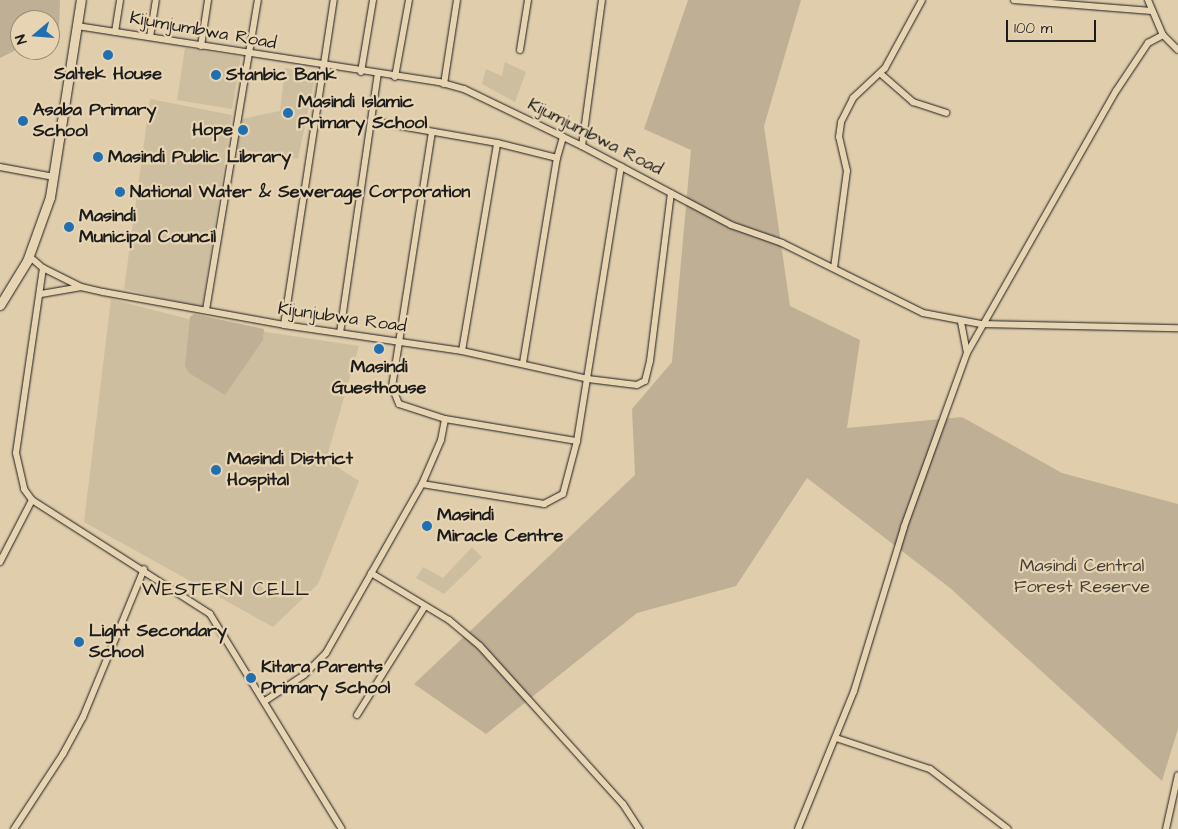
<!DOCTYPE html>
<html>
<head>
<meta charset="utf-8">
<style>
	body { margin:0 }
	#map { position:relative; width:1178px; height:829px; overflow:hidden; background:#dfcdac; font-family:"Architects Daughter",sans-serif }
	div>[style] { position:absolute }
	.built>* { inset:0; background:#cebea0 }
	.green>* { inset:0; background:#bfb095 }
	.roads { filter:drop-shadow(0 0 1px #1c1c1c) drop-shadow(0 0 1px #1c1c1c) }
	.minor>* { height:6px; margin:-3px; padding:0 3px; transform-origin:3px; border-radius:3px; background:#e7d4b2 }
	.secondary>* { height:9px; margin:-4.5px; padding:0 4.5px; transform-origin:4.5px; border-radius:4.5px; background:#e7d4b2 }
	.dots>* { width:14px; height:14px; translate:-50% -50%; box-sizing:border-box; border:2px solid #e7d4b2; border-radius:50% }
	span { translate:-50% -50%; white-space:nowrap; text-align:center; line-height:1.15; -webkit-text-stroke:4.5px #e7d4b2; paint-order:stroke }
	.street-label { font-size:18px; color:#1c1c1c }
	.poi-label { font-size:18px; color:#1c1c1c; font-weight:700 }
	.left { translate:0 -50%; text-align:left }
	.right { translate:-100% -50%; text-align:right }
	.park-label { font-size:18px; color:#45413a }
	.quarter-label { font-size:20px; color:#1c1c1c; letter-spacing:1px }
	.north { position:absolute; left:10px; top:10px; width:50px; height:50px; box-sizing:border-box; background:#e7d4b2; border:1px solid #968a76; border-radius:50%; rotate:252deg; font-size:14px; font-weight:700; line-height:20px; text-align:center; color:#1c1c1c }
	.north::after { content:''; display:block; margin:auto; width:18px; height:22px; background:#1f6fb2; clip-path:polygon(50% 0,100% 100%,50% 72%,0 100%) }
	.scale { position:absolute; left:1006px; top:20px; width:90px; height:22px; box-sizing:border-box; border:2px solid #1c1c1c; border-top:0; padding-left:6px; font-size:15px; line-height:18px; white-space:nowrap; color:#1c1c1c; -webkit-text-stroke:4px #e7d4b2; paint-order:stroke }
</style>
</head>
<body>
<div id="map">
	<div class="built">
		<div style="clip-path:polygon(185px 48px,241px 57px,232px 109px,177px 100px)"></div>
		<div style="clip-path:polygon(505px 62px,526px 72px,515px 102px,482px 84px,486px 69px,502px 76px)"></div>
		<div style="clip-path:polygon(285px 68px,316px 73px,298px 159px,236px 149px,241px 119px,280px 111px)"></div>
		<div style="clip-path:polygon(150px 99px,232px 115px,202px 308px,124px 289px)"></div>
		<div style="clip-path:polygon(111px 299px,200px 322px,359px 346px,326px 460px,359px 481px,318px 584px,273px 627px,84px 522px)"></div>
		<div style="clip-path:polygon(472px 547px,482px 557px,444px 594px,416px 578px,423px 567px,443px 578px)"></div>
	</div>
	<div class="green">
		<div style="clip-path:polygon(0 0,60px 0,59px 29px,50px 33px,50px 20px,20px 20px,20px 48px,0 58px)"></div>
		<div style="clip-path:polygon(688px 0,801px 0,764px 126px,790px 306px,860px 340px,847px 428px,962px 417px,1062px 473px,1178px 504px,1178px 729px,1162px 781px,950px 588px,807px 478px,736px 586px,637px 613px,486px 734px,414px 684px,635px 475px,632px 409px,672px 362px,691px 150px,644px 129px)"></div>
		<div style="clip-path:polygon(194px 314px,264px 329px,263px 340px,225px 395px,189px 373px,185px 366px,190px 317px)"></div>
	</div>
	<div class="roads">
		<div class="minor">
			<div style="left:1014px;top:0;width:138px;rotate:4.6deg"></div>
			<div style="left:1148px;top:0;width:38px;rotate:67deg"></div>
			<div style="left:1163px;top:35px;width:21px;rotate:45deg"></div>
			<div style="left:77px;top:26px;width:366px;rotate:8.8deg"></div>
			<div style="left:439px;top:82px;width:26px;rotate:16deg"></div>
			<div style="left:464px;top:89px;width:131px;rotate:25.8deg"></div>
			<div style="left:582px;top:146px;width:169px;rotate:27.9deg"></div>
			<div style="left:731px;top:225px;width:54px;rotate:19.4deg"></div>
			<div style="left:782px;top:243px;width:157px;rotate:26.4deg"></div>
			<div style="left:923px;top:313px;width:59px;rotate:10.7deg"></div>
			<div style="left:981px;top:324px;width:197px;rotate:1.2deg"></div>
			<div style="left:115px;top:32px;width:32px;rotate:-81deg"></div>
			<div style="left:150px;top:37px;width:37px;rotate:-81deg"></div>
			<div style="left:201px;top:46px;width:47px;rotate:-81.3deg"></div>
			<div style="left:520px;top:50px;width:51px;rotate:-80.9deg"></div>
			<div style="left:361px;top:72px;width:73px;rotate:-80.5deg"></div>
			<div style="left:881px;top:74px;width:43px;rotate:41.2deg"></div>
			<div style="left:913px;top:102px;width:35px;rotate:18deg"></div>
			<div style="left:395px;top:77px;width:78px;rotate:-79.7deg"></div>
			<div style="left:444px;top:84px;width:85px;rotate:-81.2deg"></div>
			<div style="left:372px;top:121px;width:127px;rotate:10deg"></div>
			<div style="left:497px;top:143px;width:62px;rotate:14deg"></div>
			<div style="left:582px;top:146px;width:147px;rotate:-82.2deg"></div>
			<div style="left:0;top:167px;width:55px;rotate:10.5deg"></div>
			<div style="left:29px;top:256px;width:18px;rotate:41deg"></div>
			<div style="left:43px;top:268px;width:187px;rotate:98.3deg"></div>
			<div style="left:16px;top:453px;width:37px;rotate:77deg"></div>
			<div style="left:24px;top:489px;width:14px;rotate:54deg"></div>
			<div style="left:32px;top:500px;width:211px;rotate:32.6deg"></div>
			<div style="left:210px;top:614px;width:252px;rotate:58.5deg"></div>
			<div style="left:43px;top:268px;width:42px;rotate:26.6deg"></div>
			<div style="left:81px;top:287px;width:23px;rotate:13deg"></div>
			<div style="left:103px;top:292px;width:184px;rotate:10.3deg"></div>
			<div style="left:284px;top:325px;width:180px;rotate:8.3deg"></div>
			<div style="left:462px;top:351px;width:129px;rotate:12.5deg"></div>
			<div style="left:588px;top:379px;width:49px;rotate:7deg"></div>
			<div style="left:637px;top:385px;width:9px;rotate:-27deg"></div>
			<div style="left:645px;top:381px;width:21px;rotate:-76deg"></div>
			<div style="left:650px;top:361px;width:169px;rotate:-82.9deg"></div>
			<div style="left:834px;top:268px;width:98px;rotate:-82.4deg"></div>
			<div style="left:847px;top:171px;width:35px;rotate:-103deg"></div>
			<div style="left:839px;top:137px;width:15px;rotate:-82deg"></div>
			<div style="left:841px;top:122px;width:27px;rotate:-63deg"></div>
			<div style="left:853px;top:98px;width:44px;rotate:-43.2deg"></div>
			<div style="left:885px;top:68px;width:77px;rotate:-61.4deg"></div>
			<div style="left:41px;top:294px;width:41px;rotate:-9.9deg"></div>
			<div style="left:206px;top:310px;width:314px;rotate:-80.5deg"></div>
			<div style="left:961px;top:322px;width:31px;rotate:79deg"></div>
			<div style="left:284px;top:325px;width:329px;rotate:-81.3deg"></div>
			<div style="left:340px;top:333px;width:262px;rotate:-81.7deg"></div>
			<div style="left:462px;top:351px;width:211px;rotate:-80.4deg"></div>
			<div style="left:523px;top:363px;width:208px;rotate:-80.6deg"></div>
			<div style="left:557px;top:158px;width:22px;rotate:-74deg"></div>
			<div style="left:445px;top:419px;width:134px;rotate:9.5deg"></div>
			<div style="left:422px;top:484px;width:124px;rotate:9.3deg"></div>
			<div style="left:544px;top:504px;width:21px;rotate:-28deg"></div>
			<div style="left:563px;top:494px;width:55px;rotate:-75.2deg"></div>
			<div style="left:577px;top:441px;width:278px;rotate:-80.9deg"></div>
			<div style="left:0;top:562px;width:70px;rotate:-62.7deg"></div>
			<div style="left:371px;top:573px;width:91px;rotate:31.1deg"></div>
			<div style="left:449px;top:620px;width:40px;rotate:40deg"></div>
			<div style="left:480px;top:646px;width:213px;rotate:47.9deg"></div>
			<div style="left:623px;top:804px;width:30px;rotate:57deg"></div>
			<div style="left:265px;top:701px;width:47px;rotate:-33.7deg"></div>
			<div style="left:304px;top:675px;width:31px;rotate:-45deg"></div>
			<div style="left:326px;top:653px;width:194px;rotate:-60.4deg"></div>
			<div style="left:422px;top:484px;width:48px;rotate:-66.6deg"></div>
			<div style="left:441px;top:440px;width:21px;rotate:-79deg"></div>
			<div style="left:445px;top:419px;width:48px;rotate:-161.9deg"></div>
			<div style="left:399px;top:404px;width:18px;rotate:-112deg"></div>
			<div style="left:392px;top:387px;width:258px;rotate:-81.1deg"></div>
			<div style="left:357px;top:715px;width:128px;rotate:-58deg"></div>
			<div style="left:836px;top:738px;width:99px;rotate:18.3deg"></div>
			<div style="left:930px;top:769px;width:98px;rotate:37.6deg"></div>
			<div style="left:14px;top:829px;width:90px;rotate:-56.8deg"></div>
			<div style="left:63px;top:754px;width:42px;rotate:-61.6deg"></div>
			<div style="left:83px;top:717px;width:160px;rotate:-67.6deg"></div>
			<div style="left:798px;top:829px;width:149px;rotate:-67.9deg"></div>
			<div style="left:854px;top:691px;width:171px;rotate:-73deg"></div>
			<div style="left:904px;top:527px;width:185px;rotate:-70.1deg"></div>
			<div style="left:967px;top:353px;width:301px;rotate:-60.4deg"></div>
			<div style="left:1116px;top:91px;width:58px;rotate:-56.3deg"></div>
			<div style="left:1148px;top:43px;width:17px;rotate:-28deg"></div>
			<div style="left:1166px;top:829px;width:55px;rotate:-77.5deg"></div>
		</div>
		<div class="secondary">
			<div style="left:0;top:305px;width:52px;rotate:-58.5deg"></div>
			<div style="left:27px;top:261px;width:68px;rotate:-70.2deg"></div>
			<div style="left:50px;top:197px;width:199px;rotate:-81.1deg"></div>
		</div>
	</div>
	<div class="dots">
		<div style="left:108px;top:55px;background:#1f6fb2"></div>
		<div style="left:216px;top:75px;background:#1f6fb2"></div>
		<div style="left:288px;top:113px;background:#1f6fb2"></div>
		<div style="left:23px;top:121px;background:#1f6fb2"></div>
		<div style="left:243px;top:130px;background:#1f6fb2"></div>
		<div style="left:98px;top:157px;background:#1f6fb2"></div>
		<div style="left:120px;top:192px;background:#1f6fb2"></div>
		<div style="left:69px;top:227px;background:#1f6fb2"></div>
		<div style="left:379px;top:349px;background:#1f6fb2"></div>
		<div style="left:216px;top:470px;background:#1f6fb2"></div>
		<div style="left:427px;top:526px;background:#1f6fb2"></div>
		<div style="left:79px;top:642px;background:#1f6fb2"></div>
		<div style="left:251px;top:678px;background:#1f6fb2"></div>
	</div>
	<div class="street-label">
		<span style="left:203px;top:31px;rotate:10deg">Kijumjumbwa Road</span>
		<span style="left:595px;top:137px;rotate:27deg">Kijumjumbwa Road</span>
		<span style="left:342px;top:318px;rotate:8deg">Kijunjubwa Road</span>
	</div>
	<div class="poi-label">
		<span style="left:108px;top:74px">Saltek House</span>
		<span class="left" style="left:226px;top:75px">Stanbic Bank</span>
		<span class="left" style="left:298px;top:113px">Masindi Islamic<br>Primary School</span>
		<span class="left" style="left:33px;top:121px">Asaba Primary<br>School</span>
		<span class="right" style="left:233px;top:130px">Hope</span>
		<span class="left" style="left:108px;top:157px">Masindi Public Library</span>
		<span class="left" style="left:130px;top:192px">National Water &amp; Sewerage Corporation</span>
		<span class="left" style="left:79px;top:227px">Masindi<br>Municipal Council</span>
		<span style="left:379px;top:378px">Masindi<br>Guesthouse</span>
		<span class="left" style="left:227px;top:470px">Masindi District<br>Hospital</span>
		<span class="left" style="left:437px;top:526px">Masindi<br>Miracle Centre</span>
		<span class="left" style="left:89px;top:642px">Light Secondary<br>School</span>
		<span class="left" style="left:261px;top:678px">Kitara Parents<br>Primary School</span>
	</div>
	<div class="park-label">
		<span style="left:1082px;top:577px">Masindi Central<br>Forest Reserve</span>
	</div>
	<div class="quarter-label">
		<span style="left:226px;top:589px">WESTERN CELL</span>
	</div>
	<div class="north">N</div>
	<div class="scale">100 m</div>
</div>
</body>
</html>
